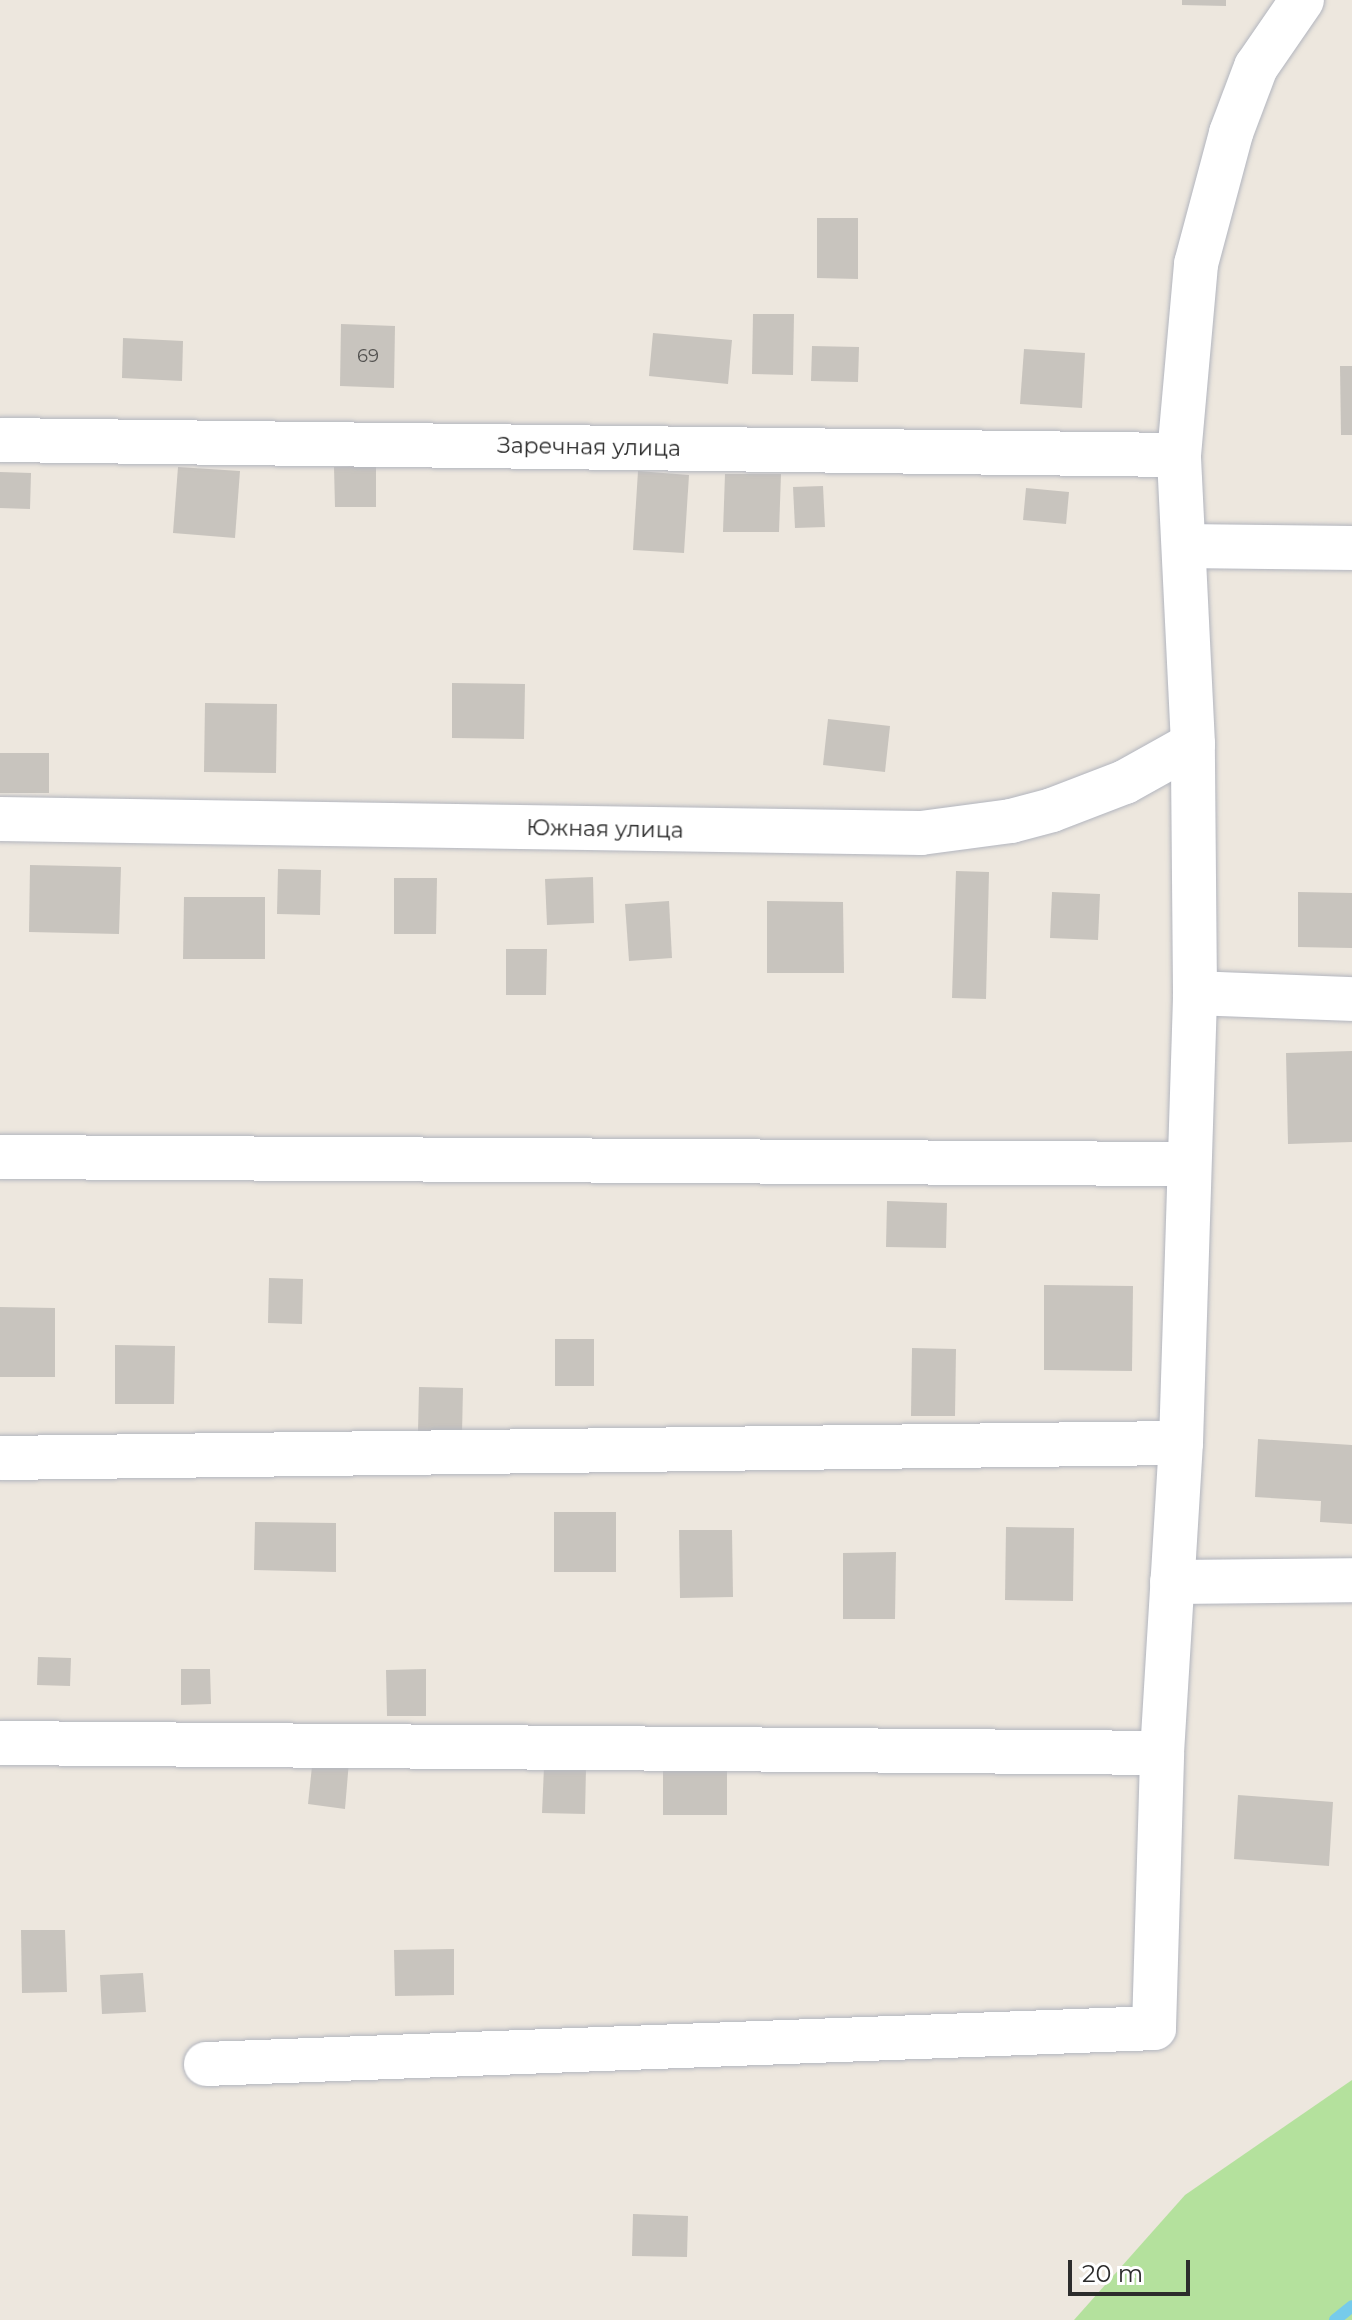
<!DOCTYPE html>
<html>
<head>
<meta charset="utf-8">
<style>
	body { margin:0 }
	#map { position:relative; width:1352px; height:2320px; overflow:hidden; background:#ede7de; font-family:Montserrat,sans-serif }
	div>[style] { position:absolute }
	.green>* { inset:0; background:#b4e19d }
	.stream>* { height:12px; margin:-6px; padding:0 6px; transform-origin:6px; border-radius:6px; background:#76cbeb }
	.building>* { inset:0; background:#c8c4be }
	.roads { filter:drop-shadow(0 0 2px #b2b5be) drop-shadow(0 0 2px #b2b5be) }
	.minor>* { height:44px; margin:-22px; padding:0 22px; transform-origin:22px; border-radius:22px; background:#fff }
	span { translate:-50% -50%; white-space:nowrap; text-align:center; line-height:1.15; -webkit-text-stroke:7px #fff; paint-order:stroke }
	.number-label { font-size:18px; color:#535250 }
	.number-label span { -webkit-text-stroke-width:0 }
	.street-label { font-size:22px; color:#2c2c2c }
	.scale { position:absolute; left:1068px; top:2260px; width:122px; height:36px; box-sizing:border-box; border:4px solid #2c2c2c; border-top:0; padding-left:10px; font-size:24px; line-height:28px; white-space:nowrap; color:#2c2c2c; -webkit-text-stroke:6px #fff; paint-order:stroke }
</style>
</head>
<body>
<div id="map">
	<div class="green">
		<div style="clip-path:polygon(1352px 2080px,1352px 2320px,1074px 2320px,1185px 2195px)"></div>
	</div>
	<div class="stream">
		<div style="left:1335px;top:2320px;width:22px;rotate:-39deg"></div>
	</div>
	<div class="building">
		<div style="clip-path:polygon(1182px 0,1226px 0,1226px 6px,1182px 5px)"></div>
		<div style="clip-path:polygon(817px 218px,858px 218px,858px 279px,817px 278px)"></div>
		<div style="clip-path:polygon(753px 314px,794px 314px,793px 375px,752px 374px)"></div>
		<div style="clip-path:polygon(341px 324px,395px 326px,394px 388px,340px 386px)"></div>
		<div style="clip-path:polygon(653px 333px,732px 340px,728px 384px,649px 376px)"></div>
		<div style="clip-path:polygon(123px 338px,183px 341px,182px 381px,122px 378px)"></div>
		<div style="clip-path:polygon(812px 346px,859px 347px,858px 382px,811px 381px)"></div>
		<div style="clip-path:polygon(1024px 349px,1085px 353px,1082px 408px,1020px 404px)"></div>
		<div style="clip-path:polygon(1340px 366px,1352px 366px,1352px 435px,1341px 435px)"></div>
		<div style="clip-path:polygon(376px 466px,376px 507px,335px 507px,334px 467px)"></div>
		<div style="clip-path:polygon(178px 467px,240px 471px,235px 538px,173px 533px)"></div>
		<div style="clip-path:polygon(638px 471px,689px 475px,684px 553px,633px 550px)"></div>
		<div style="clip-path:polygon(0 472px,31px 473px,30px 509px,0 508px)"></div>
		<div style="clip-path:polygon(725px 474px,781px 474px,779px 532px,723px 532px)"></div>
		<div style="clip-path:polygon(823px 486px,825px 527px,795px 528px,793px 487px)"></div>
		<div style="clip-path:polygon(1026px 488px,1069px 492px,1066px 524px,1023px 520px)"></div>
		<div style="clip-path:polygon(452px 683px,525px 684px,524px 739px,452px 738px)"></div>
		<div style="clip-path:polygon(205px 703px,277px 704px,276px 773px,204px 772px)"></div>
		<div style="clip-path:polygon(828px 719px,890px 726px,885px 772px,823px 765px)"></div>
		<div style="clip-path:polygon(0 753px,49px 753px,49px 793px,0 793px)"></div>
		<div style="clip-path:polygon(30px 865px,121px 867px,119px 934px,29px 932px)"></div>
		<div style="clip-path:polygon(278px 869px,321px 870px,320px 915px,277px 914px)"></div>
		<div style="clip-path:polygon(956px 871px,989px 872px,986px 999px,952px 998px)"></div>
		<div style="clip-path:polygon(593px 877px,594px 923px,547px 925px,545px 879px)"></div>
		<div style="clip-path:polygon(394px 878px,437px 878px,436px 934px,394px 934px)"></div>
		<div style="clip-path:polygon(1052px 892px,1100px 894px,1098px 940px,1050px 938px)"></div>
		<div style="clip-path:polygon(1298px 892px,1352px 893px,1352px 948px,1298px 947px)"></div>
		<div style="clip-path:polygon(184px 897px,265px 897px,265px 959px,183px 959px)"></div>
		<div style="clip-path:polygon(669px 901px,672px 958px,629px 961px,625px 904px)"></div>
		<div style="clip-path:polygon(767px 901px,843px 902px,844px 973px,767px 973px)"></div>
		<div style="clip-path:polygon(506px 949px,547px 949px,546px 995px,506px 995px)"></div>
		<div style="clip-path:polygon(1352px 1051px,1352px 1142px,1288px 1144px,1286px 1053px)"></div>
		<div style="clip-path:polygon(887px 1201px,947px 1203px,946px 1248px,886px 1247px)"></div>
		<div style="clip-path:polygon(269px 1278px,303px 1279px,302px 1324px,268px 1323px)"></div>
		<div style="clip-path:polygon(1044px 1285px,1133px 1286px,1132px 1371px,1044px 1370px)"></div>
		<div style="clip-path:polygon(0 1307px,55px 1308px,55px 1377px,0 1377px)"></div>
		<div style="clip-path:polygon(555px 1339px,594px 1339px,594px 1386px,555px 1386px)"></div>
		<div style="clip-path:polygon(115px 1345px,175px 1346px,174px 1404px,115px 1404px)"></div>
		<div style="clip-path:polygon(912px 1348px,956px 1349px,955px 1416px,911px 1416px)"></div>
		<div style="clip-path:polygon(419px 1387px,463px 1388px,462px 1434px,418px 1432px)"></div>
		<div style="clip-path:polygon(1258px 1439px,1352px 1445px,1352px 1524px,1320px 1522px,1321px 1501px,1255px 1497px)"></div>
		<div style="clip-path:polygon(554px 1512px,616px 1512px,616px 1572px,554px 1572px)"></div>
		<div style="clip-path:polygon(255px 1522px,336px 1523px,336px 1572px,254px 1570px)"></div>
		<div style="clip-path:polygon(1006px 1527px,1074px 1528px,1073px 1601px,1005px 1600px)"></div>
		<div style="clip-path:polygon(679px 1530px,732px 1530px,733px 1597px,680px 1598px)"></div>
		<div style="clip-path:polygon(896px 1552px,895px 1619px,843px 1619px,843px 1553px)"></div>
		<div style="clip-path:polygon(38px 1657px,71px 1658px,70px 1686px,37px 1685px)"></div>
		<div style="clip-path:polygon(181px 1669px,210px 1669px,211px 1704px,181px 1705px)"></div>
		<div style="clip-path:polygon(426px 1669px,426px 1716px,387px 1716px,386px 1670px)"></div>
		<div style="clip-path:polygon(313px 1757px,349px 1761px,345px 1809px,308px 1804px)"></div>
		<div style="clip-path:polygon(663px 1760px,727px 1760px,727px 1815px,663px 1815px)"></div>
		<div style="clip-path:polygon(544px 1767px,586px 1768px,585px 1814px,542px 1813px)"></div>
		<div style="clip-path:polygon(1238px 1795px,1333px 1802px,1329px 1866px,1234px 1859px)"></div>
		<div style="clip-path:polygon(21px 1930px,65px 1930px,67px 1992px,22px 1993px)"></div>
		<div style="clip-path:polygon(454px 1949px,454px 1995px,395px 1996px,394px 1950px)"></div>
		<div style="clip-path:polygon(143px 1973px,146px 2012px,102px 2014px,100px 1975px)"></div>
		<div style="clip-path:polygon(633px 2214px,688px 2216px,687px 2257px,632px 2256px)"></div>
	</div>
	<div class="roads">
		<div class="minor">
			<div style="left:0;top:440px;width:1179px;rotate:0.73deg"></div>
			<div style="left:1184px;top:546px;width:168px;rotate:0.7deg"></div>
			<div style="left:0;top:819px;width:921px;rotate:0.87deg"></div>
			<div style="left:921px;top:833px;width:91px;rotate:-7.6deg"></div>
			<div style="left:1011px;top:821px;width:42px;rotate:-15deg"></div>
			<div style="left:1052px;top:810px;width:78px;rotate:-21deg"></div>
			<div style="left:1125px;top:782px;width:78px;rotate:-29.2deg"></div>
			<div style="left:1195px;top:993px;width:157px;rotate:2.2deg"></div>
			<div style="left:0;top:1157px;width:1188px;rotate:0.34deg"></div>
			<div style="left:0;top:1458px;width:1181px;rotate:-0.73deg"></div>
			<div style="left:1172px;top:1582px;width:180px;rotate:-0.6deg"></div>
			<div style="left:0;top:1743px;width:1162px;rotate:0.49deg"></div>
			<div style="left:206px;top:2064px;width:949px;rotate:-2.17deg"></div>
			<div style="left:1154px;top:2028px;width:275px;rotate:-88.3deg"></div>
			<div style="left:1162px;top:1753px;width:311px;rotate:-86.5deg"></div>
			<div style="left:1181px;top:1443px;width:450px;rotate:-88.2deg"></div>
			<div style="left:1195px;top:993px;width:249px;rotate:-90.5deg"></div>
			<div style="left:1193px;top:744px;width:289px;rotate:-92.8deg"></div>
			<div style="left:1179px;top:455px;width:192px;rotate:-84.9deg"></div>
			<div style="left:1196px;top:264px;width:136px;rotate:-75deg"></div>
			<div style="left:1231px;top:133px;width:71px;rotate:-69.3deg"></div>
			<div style="left:1256px;top:67px;width:81px;rotate:-55.5deg"></div>
		</div>
	</div>
	<div class="number-label">
		<span style="left:368px;top:356px">69</span>
	</div>
	<div class="street-label">
		<span style="left:589px;top:447px;rotate:1deg">Заречная улица</span>
		<span style="left:605px;top:829px;rotate:1deg">Южная улица</span>
	</div>
	<div class="scale">20 m</div>
</div>
</body>
</html>
